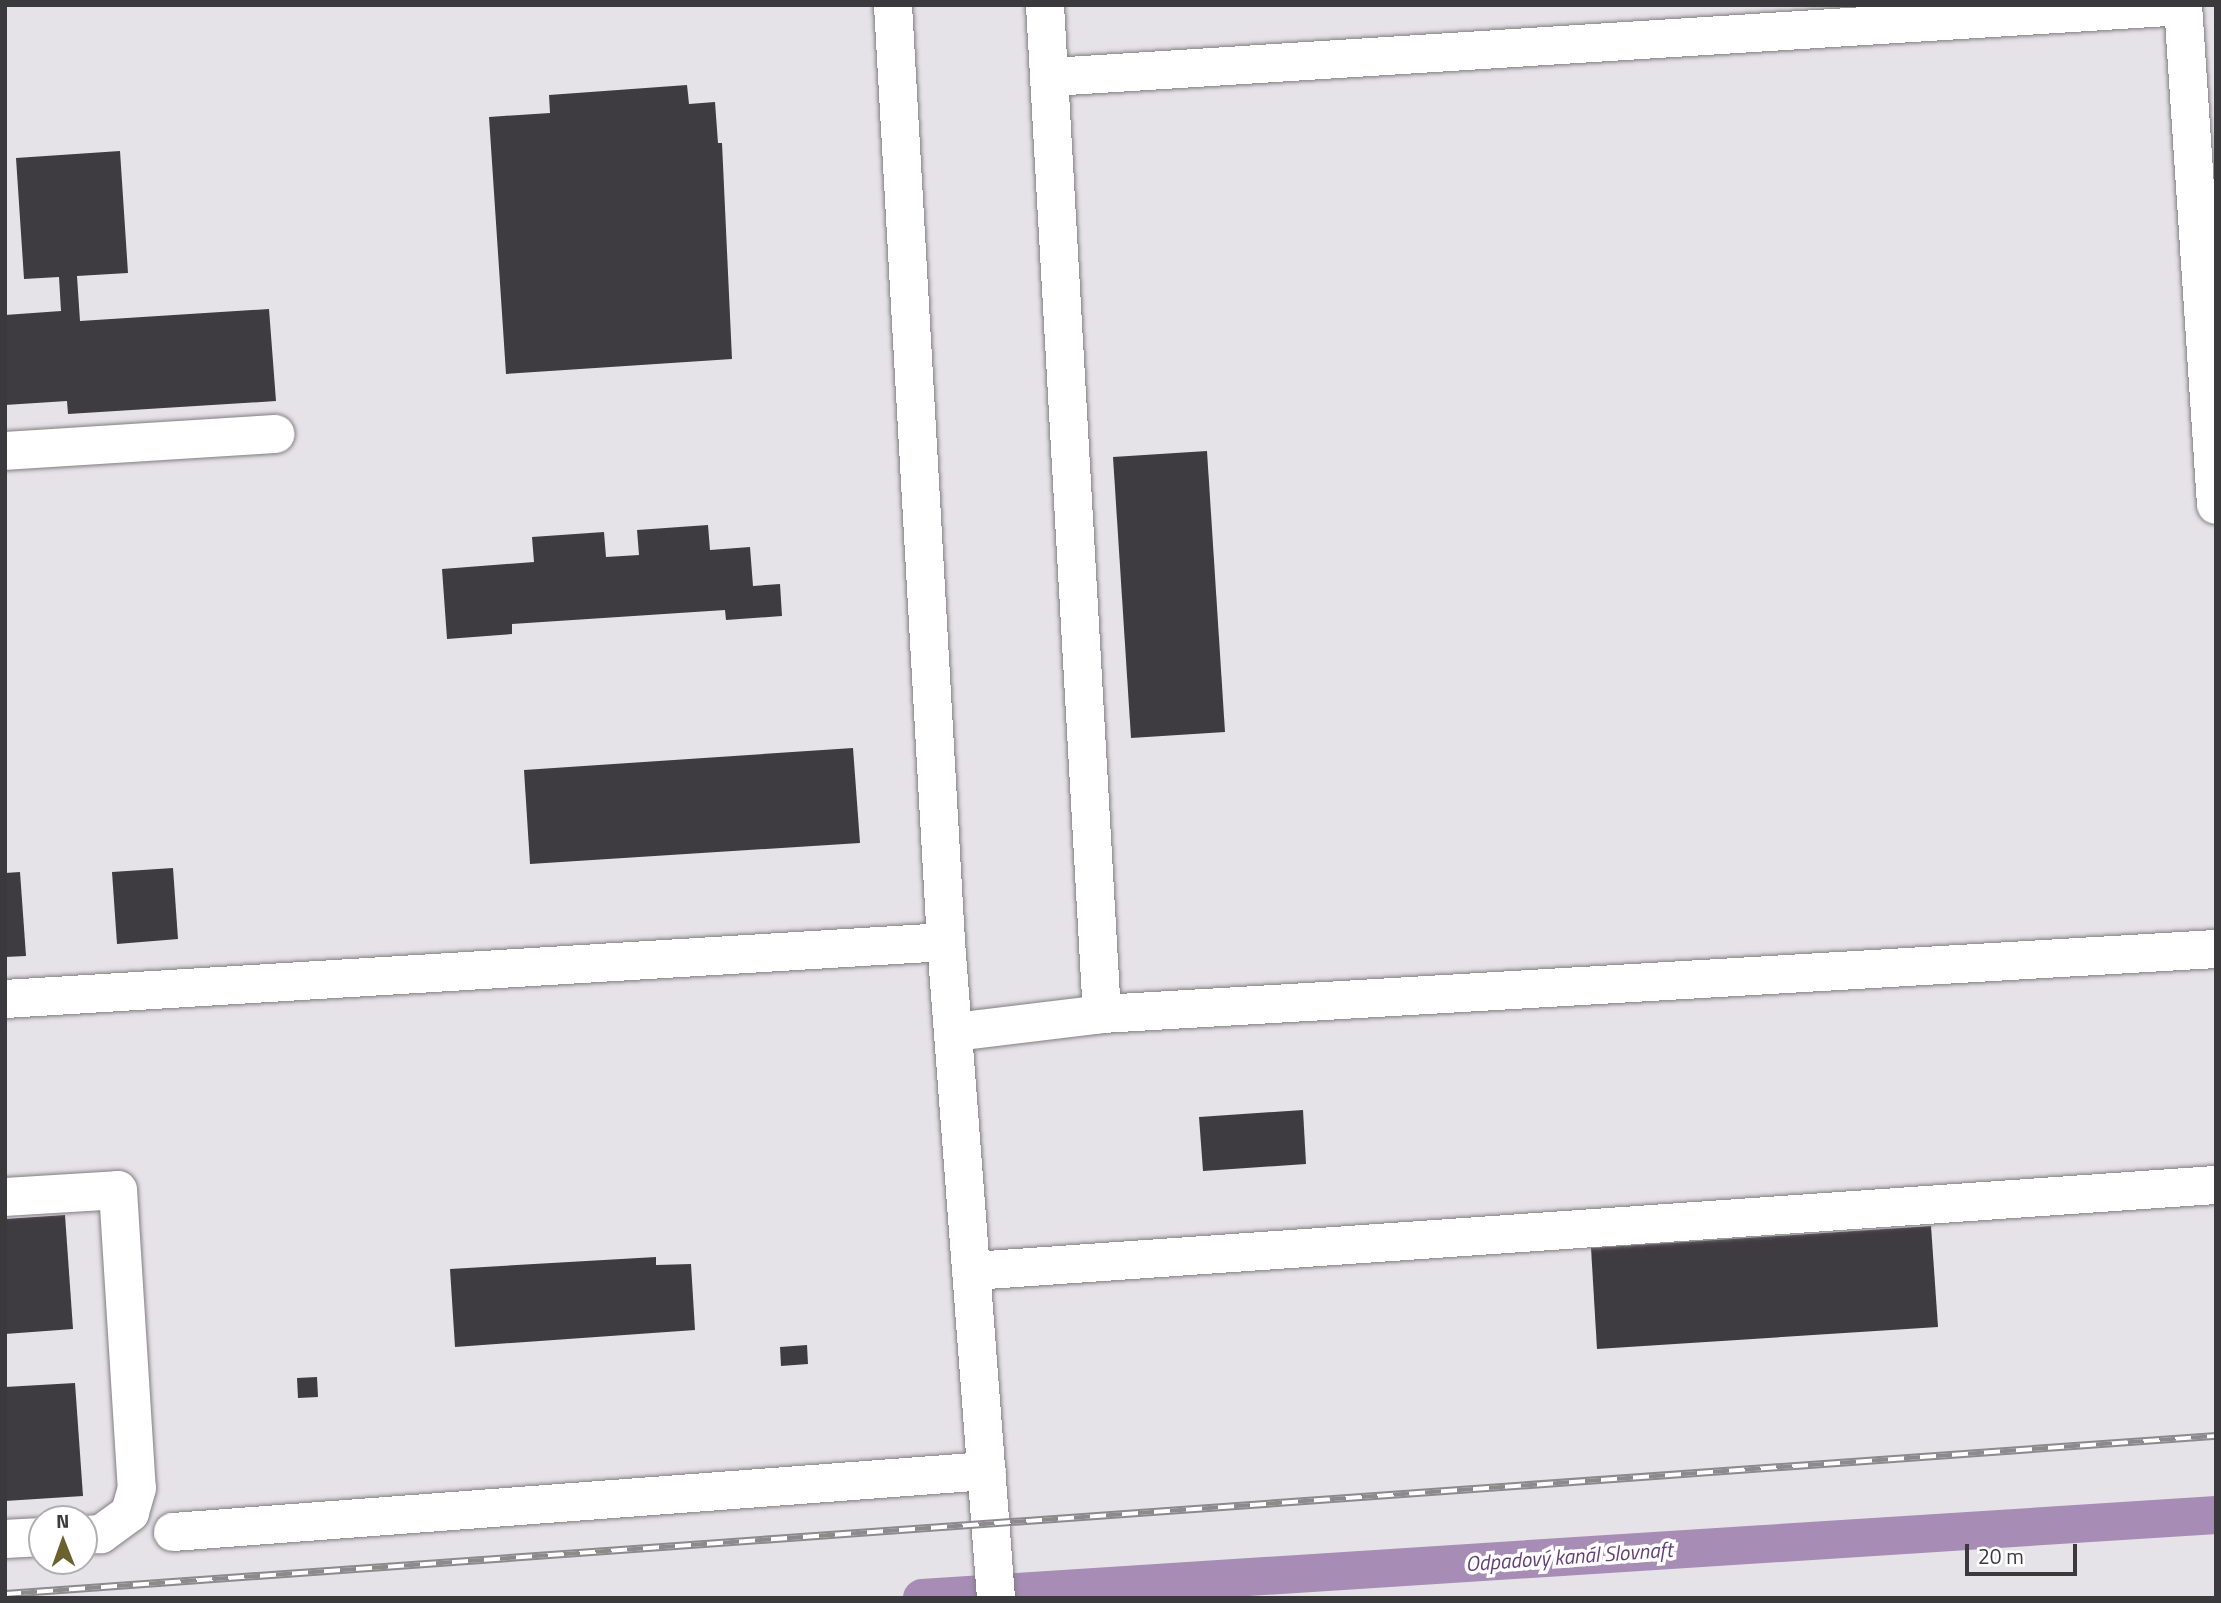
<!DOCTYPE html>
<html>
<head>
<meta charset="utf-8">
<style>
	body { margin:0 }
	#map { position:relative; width:2221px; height:1603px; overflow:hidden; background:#e6e3e8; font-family:"Titillium Web",sans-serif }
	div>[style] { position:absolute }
	.canal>* { height:38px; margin:-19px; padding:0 19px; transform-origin:19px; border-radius:19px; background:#a78cb5 }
	.building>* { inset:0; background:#3f3c41 }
	.roads { filter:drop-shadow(0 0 2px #817d83) drop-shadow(0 0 2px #817d83) }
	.minor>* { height:38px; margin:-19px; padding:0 19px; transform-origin:19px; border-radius:19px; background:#fff }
	.rail>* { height:8px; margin-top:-4px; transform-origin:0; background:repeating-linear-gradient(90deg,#fff 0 16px,#8c8a8d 0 32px); box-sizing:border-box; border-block:2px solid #8c8a8d }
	span { translate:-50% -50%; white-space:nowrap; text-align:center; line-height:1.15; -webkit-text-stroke:7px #fff; paint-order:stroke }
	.water-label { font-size:21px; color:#643f77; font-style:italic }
	.frame { position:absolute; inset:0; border:7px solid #3a393b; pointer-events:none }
	.north { position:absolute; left:28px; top:1505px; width:70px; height:70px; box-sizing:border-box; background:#fff; border:2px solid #b0b0b1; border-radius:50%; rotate:359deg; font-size:19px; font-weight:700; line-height:28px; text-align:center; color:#3a393b }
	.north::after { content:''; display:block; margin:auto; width:24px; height:32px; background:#6a612e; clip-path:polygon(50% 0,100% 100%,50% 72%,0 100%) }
	.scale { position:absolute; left:1965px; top:1544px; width:112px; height:32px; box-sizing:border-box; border:4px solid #3a393b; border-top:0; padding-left:9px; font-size:21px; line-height:24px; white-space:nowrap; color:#3a393b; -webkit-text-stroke:5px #fff; paint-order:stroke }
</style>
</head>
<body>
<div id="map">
	<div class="canal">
		<div style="left:922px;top:1598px;width:1297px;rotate:-3.67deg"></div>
	</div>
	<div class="building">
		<div style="clip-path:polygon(687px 85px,689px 104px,715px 102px,718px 143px,722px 143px,732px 359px,506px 374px,489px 117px,550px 113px,549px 95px)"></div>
		<div style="clip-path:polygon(120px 151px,128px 273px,77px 276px,80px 321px,269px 309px,276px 401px,68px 414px,67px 401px,5px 405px,5px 315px,61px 311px,59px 277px,24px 279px,16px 158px)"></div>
		<div style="clip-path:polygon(1207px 451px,1225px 732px,1131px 738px,1113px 457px)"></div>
		<div style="clip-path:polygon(708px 525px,710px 550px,750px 547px,753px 586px,780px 584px,782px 616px,726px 620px,725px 610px,512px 624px,512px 634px,447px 639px,442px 569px,534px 562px,532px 537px,604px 532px,606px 557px,639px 555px,637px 530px)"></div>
		<div style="clip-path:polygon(853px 748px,860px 843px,530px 864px,524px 770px)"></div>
		<div style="clip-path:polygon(173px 868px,178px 939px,117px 944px,112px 872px)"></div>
		<div style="clip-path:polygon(20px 872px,26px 956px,5px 957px,5px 873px)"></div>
		<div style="clip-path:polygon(1303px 1110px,1306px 1164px,1203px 1171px,1199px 1117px)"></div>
		<div style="clip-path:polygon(65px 1215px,73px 1329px,5px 1334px,5px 1219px)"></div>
		<div style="clip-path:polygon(1931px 1226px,1938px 1327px,1597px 1349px,1591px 1248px)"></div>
		<div style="clip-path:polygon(656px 1257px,656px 1265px,691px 1264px,695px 1330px,455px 1347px,450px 1269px)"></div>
		<div style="clip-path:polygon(807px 1345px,808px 1364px,781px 1366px,780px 1347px)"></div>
		<div style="clip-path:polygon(317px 1377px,318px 1397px,298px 1398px,297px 1378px)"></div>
		<div style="clip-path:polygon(75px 1383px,83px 1496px,5px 1501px,5px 1387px)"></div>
	</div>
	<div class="roads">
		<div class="minor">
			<div style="left:893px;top:5px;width:938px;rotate:86.76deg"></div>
			<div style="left:946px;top:942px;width:658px;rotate:85.64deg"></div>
			<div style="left:1045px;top:5px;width:1011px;rotate:86.77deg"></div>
			<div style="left:2183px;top:5px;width:501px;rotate:86.22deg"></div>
			<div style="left:1052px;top:77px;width:1133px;rotate:-3.59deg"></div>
			<div style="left:5px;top:451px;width:271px;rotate:-3.6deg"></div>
			<div style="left:5px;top:999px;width:943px;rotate:-3.47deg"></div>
			<div style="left:954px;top:1032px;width:149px;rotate:-6.9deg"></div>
			<div style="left:1102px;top:1014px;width:1116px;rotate:-3.34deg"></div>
			<div style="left:5px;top:1197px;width:113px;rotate:-3.5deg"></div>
			<div style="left:118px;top:1190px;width:299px;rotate:86.4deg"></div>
			<div style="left:137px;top:1488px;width:26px;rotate:106deg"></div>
			<div style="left:130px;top:1513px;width:36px;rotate:144deg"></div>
			<div style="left:101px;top:1534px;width:17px;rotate:177deg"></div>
			<div style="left:973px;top:1271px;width:1246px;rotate:-3.96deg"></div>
			<div style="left:173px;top:1532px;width:816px;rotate:-4.29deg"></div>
			<div style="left:5px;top:1539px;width:37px;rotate:-3deg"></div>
		</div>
	</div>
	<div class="rail">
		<div style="left:5px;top:1594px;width:2217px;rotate:-4.09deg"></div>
	</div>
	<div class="water-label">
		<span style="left:1569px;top:1556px;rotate:-4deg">Odpadový kanál Slovnaft</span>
	</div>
	<div class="frame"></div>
	<div class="north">N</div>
	<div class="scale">20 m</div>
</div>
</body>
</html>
